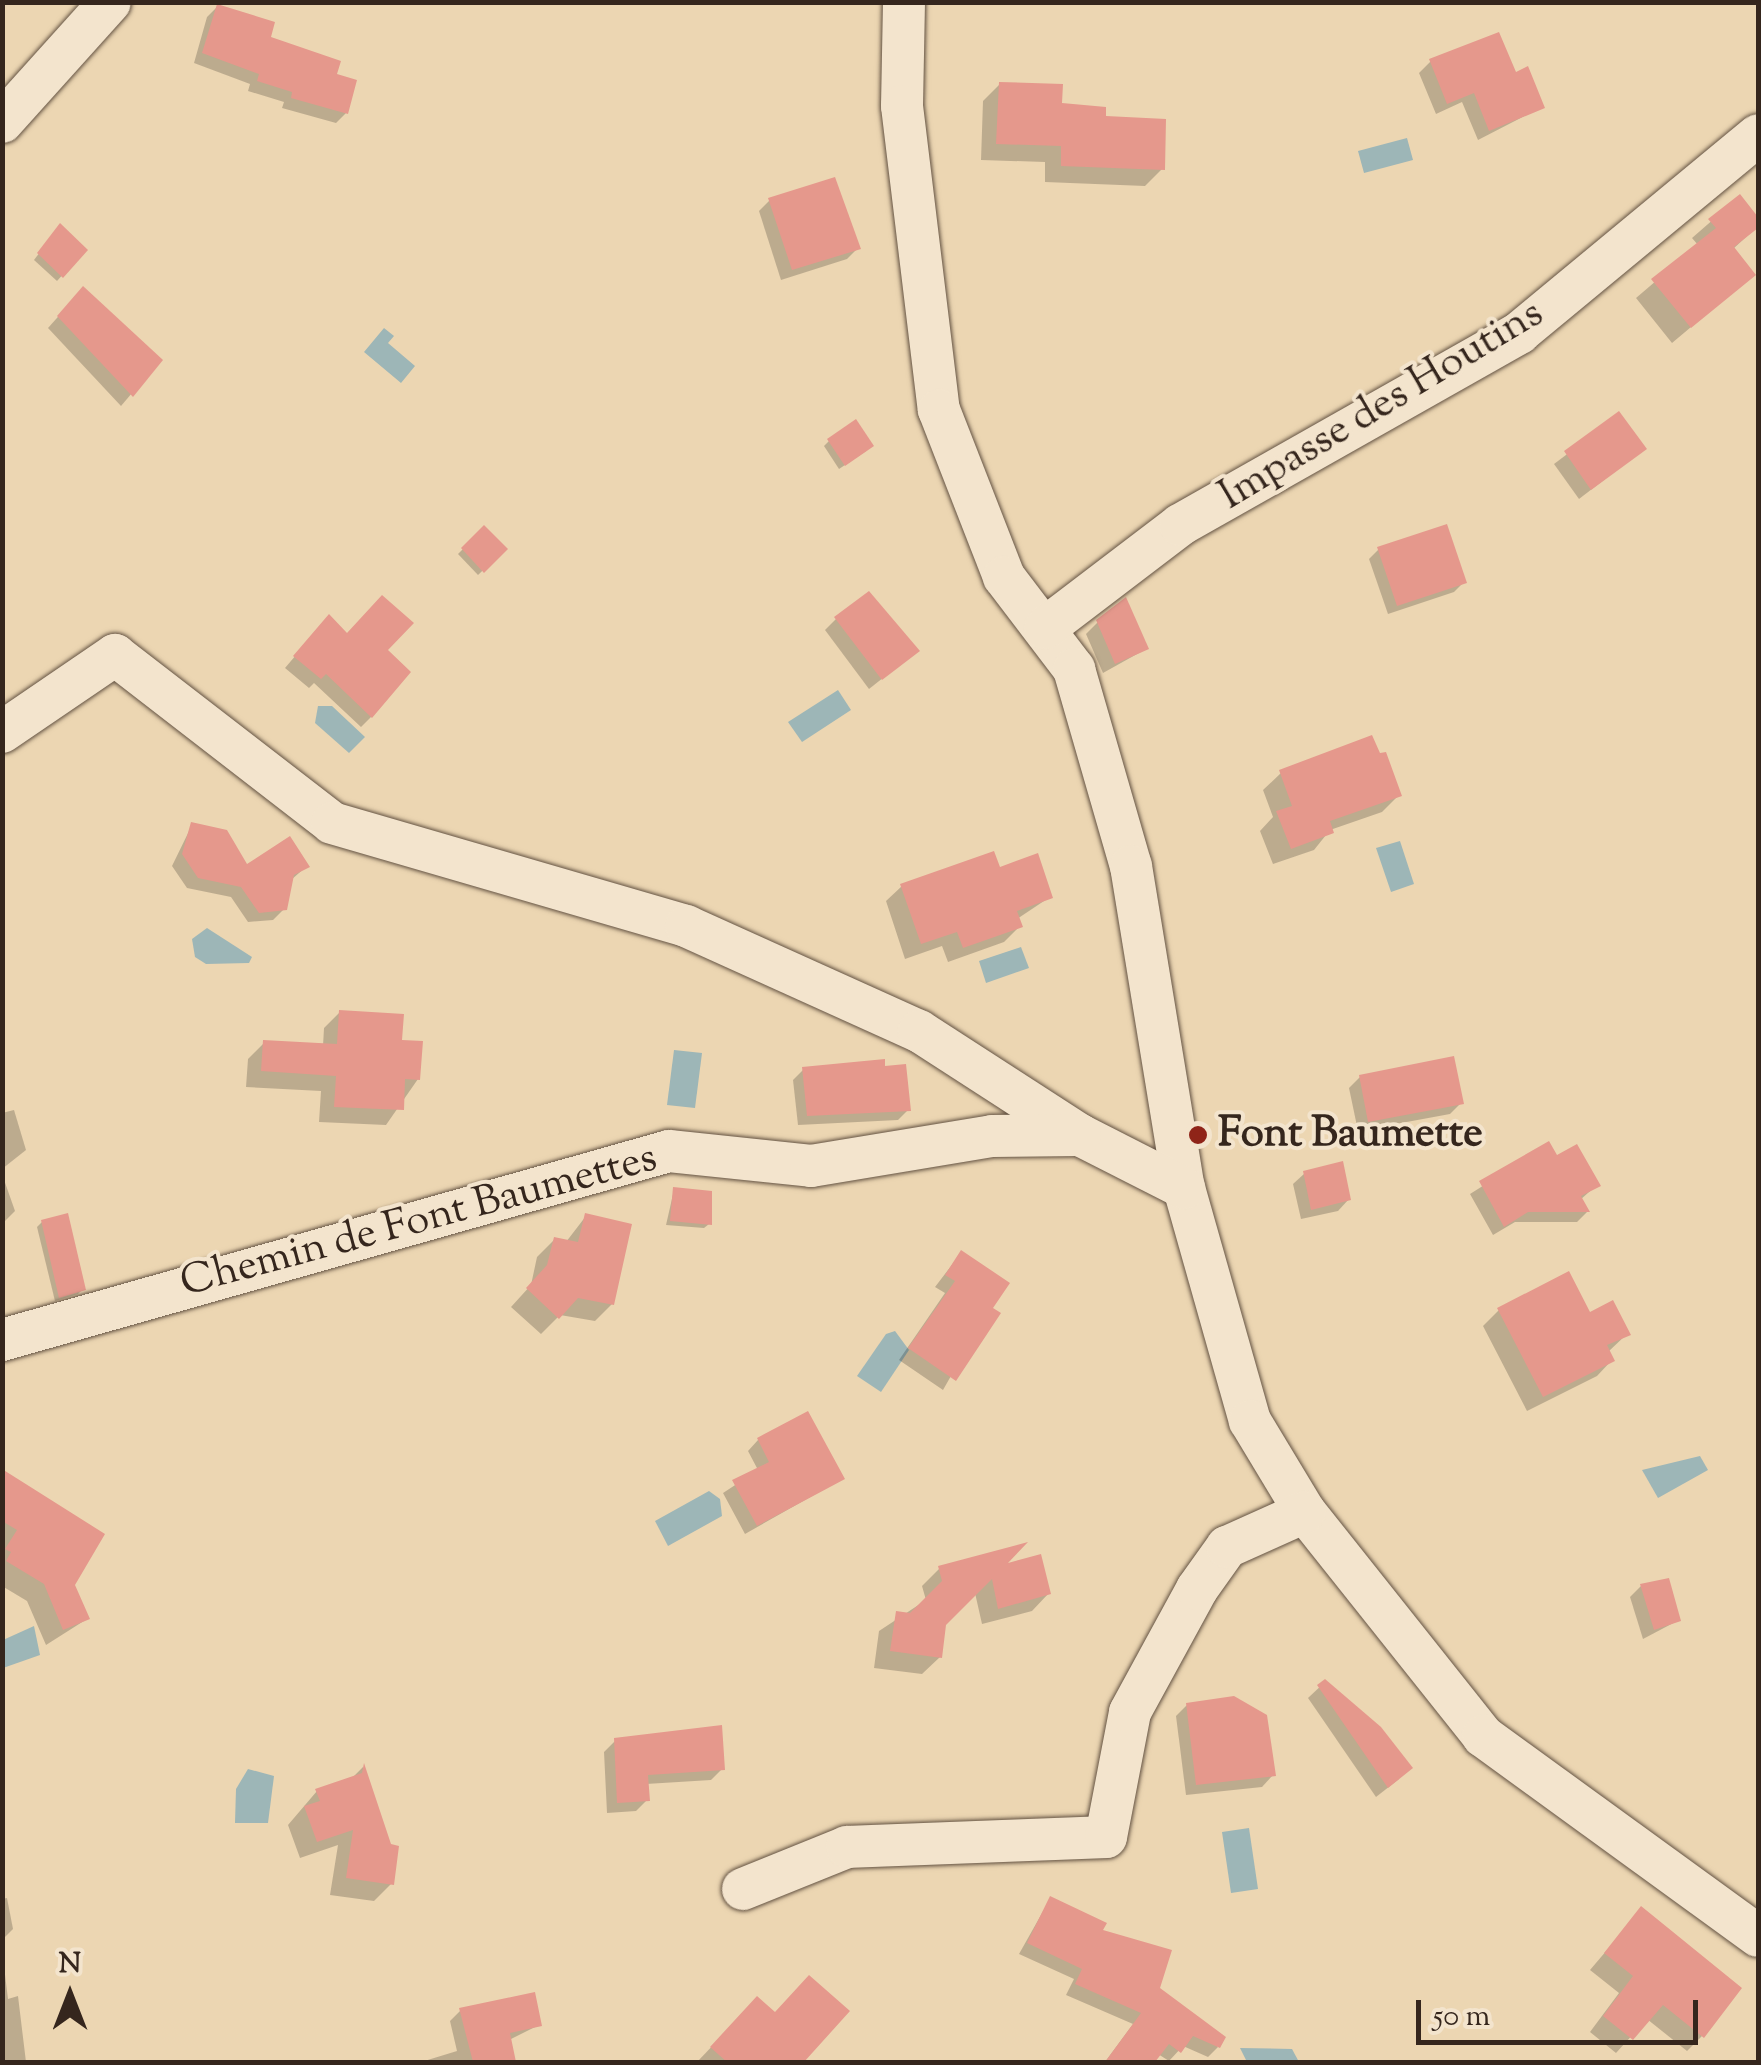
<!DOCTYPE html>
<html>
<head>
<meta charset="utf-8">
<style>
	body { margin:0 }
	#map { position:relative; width:1761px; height:2065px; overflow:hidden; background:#ecd6b2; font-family:"Sorts Mill Goudy",serif }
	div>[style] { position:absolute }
	.water>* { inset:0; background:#9db6b7 }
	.shadow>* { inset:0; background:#0003 }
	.building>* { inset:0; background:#e5988c }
	.roads { filter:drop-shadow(0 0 2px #635242) drop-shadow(0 0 2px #635242) }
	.minor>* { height:42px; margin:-21px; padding:0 21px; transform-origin:21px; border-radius:21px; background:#f3e4cd }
	.dots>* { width:28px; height:28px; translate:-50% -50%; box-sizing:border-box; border:5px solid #f3e4cd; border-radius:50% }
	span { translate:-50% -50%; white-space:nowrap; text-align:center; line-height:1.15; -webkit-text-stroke:8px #f3e4cd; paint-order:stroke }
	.street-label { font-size:42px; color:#35261d }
	.poi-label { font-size:42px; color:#35261d; font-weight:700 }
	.left { translate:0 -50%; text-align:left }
	.frame { position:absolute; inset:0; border:5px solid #35261d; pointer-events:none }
	.north { position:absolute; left:20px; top:1945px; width:100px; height:100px; -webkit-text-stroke:8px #f3e4cd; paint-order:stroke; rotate:0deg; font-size:28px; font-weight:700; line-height:40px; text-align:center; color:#35261d }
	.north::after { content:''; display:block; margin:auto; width:35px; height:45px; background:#35261d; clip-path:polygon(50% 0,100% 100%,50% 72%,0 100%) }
	.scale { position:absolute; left:1416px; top:2000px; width:282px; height:45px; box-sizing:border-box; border:5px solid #35261d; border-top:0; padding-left:12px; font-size:30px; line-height:35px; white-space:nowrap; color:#35261d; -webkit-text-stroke:8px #f3e4cd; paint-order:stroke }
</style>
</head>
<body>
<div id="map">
	<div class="water">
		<div style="clip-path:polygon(1407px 138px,1413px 160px,1364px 173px,1358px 151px)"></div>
		<div style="clip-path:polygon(384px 328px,394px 336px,388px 343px,415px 366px,401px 383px,364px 352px)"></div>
		<div style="clip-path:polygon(838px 690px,851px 710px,802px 742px,788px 722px)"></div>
		<div style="clip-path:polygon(318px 706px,332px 706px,365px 737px,349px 753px,315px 723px)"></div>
		<div style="clip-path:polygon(1400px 841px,1414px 884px,1391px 892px,1376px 848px)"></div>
		<div style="clip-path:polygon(207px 928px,252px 957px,249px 963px,206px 964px,195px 957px,192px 939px)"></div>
		<div style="clip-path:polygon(1021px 947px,1029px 968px,986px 983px,979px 961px)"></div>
		<div style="clip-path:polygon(674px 1050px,702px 1053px,695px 1108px,667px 1105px)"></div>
		<div style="clip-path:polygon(895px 1331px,909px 1350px,881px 1392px,857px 1376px,886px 1334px)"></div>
		<div style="clip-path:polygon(1700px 1456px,1708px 1470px,1658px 1498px,1642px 1470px)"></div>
		<div style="clip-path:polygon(709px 1491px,720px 1499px,722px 1516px,668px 1546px,655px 1521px)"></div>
		<div style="clip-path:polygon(34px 1626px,40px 1655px,3px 1668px,3px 1640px)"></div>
		<div style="clip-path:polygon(248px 1769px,274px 1776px,268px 1823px,235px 1823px,236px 1789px)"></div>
		<div style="clip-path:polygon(1249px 1828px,1258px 1889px,1231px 1893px,1222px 1832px)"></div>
		<div style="clip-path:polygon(1240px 2048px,1292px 2049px,1299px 2062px,1247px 2062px)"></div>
	</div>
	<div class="shadow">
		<div style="clip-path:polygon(217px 7px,334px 76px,346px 113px,336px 123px,282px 108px,284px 102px,248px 91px,250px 84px,194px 63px,207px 17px)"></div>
		<div style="clip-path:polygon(1431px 61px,1514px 75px,1542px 107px,1478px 140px,1462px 102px,1436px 114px,1419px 73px)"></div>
		<div style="clip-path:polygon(1000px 84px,1103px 119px,1162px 169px,1145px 186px,1045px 182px,1045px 162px,981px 160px,983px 101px)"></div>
		<div style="clip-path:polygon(1739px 197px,1758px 226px,1733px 249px,1753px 275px,1672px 343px,1636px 298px,1698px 245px,1692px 238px)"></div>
		<div style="clip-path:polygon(770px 200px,858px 248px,847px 259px,781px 280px,759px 211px)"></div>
		<div style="clip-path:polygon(56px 231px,85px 250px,57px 281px,34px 260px)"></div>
		<div style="clip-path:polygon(73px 300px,160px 360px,121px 406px,48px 328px)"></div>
		<div style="clip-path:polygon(1619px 415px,1644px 449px,1579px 499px,1554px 464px)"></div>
		<div style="clip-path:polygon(829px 441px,866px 451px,839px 469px,824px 446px)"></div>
		<div style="clip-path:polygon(484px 528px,505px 549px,478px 575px,458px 554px)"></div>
		<div style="clip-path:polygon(1379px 549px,1464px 582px,1454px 592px,1388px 614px,1369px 559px)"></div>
		<div style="clip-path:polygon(836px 619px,917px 651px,869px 689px,825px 630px)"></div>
		<div style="clip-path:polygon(1098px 622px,1146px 649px,1103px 673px,1086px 634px)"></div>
		<div style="clip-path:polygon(319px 628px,385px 651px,371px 717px,361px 727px,314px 683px,309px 688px,285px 668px)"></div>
		<div style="clip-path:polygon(1281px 773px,1399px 795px,1382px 812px,1330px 830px,1314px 850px,1273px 864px,1260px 831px,1273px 817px,1263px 790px)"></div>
		<div style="clip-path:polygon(192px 825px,246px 868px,307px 866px,291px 880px,284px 909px,273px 920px,248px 922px,231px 897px,187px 888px,172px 866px)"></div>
		<div style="clip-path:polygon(998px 870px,1050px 897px,1017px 919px,1020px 926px,1004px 942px,948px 962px,942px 946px,905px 959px,886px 901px,902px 886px)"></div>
		<div style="clip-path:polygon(340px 1012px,399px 1042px,418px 1079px,386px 1125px,319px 1122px,321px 1091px,246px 1087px,248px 1059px,264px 1043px,323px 1046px,324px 1028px)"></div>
		<div style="clip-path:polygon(804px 1069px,908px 1110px,898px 1120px,798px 1125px,793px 1080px)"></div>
		<div style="clip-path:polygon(1360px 1077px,1461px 1103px,1450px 1114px,1358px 1131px,1349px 1088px)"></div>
		<div style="clip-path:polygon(14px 1110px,26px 1150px,2px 1169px,2px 1113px)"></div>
		<div style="clip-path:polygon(1548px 1145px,1556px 1158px,1597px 1185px,1580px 1200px,1587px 1212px,1577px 1222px,1515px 1222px,1493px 1235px,1470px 1194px)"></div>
		<div style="clip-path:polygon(1305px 1173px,1349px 1199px,1338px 1211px,1301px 1219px,1293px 1184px)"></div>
		<div style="clip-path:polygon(2px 1174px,15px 1211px,2px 1224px)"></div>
		<div style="clip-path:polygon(674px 1190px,709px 1224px,704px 1228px,666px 1225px)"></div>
		<div style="clip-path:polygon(586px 1216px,612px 1304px,595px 1321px,560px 1315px,541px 1334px,511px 1307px,531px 1285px,537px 1257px,555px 1239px,566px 1242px)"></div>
		<div style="clip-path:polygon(42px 1222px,83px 1289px,78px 1294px,55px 1301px,37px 1227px)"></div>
		<div style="clip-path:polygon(961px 1253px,989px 1309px,943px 1390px,899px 1360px,945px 1293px,935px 1287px)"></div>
		<div style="clip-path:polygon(1499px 1310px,1588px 1315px,1627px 1334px,1608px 1352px,1612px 1360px,1597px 1376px,1527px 1411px,1483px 1326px)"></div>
		<div style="clip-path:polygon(807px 1415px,842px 1479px,745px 1534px,723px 1493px,758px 1470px,748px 1451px,758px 1440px)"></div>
		<div style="clip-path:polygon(2px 1485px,72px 1585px,87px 1619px,46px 1645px,27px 1601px,2px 1586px)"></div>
		<div style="clip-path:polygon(1000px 1567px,1049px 1593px,1032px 1611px,982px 1624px,975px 1593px,944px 1624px,940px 1657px,922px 1674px,874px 1668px,879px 1631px,926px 1600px,922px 1586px,939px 1569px)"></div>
		<div style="clip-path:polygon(1641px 1586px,1679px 1620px,1643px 1639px,1630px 1597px)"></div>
		<div style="clip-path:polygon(1325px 1682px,1399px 1779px,1376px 1797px,1308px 1698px)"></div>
		<div style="clip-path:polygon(1187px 1705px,1273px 1775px,1262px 1787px,1186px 1795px,1176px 1716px)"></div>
		<div style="clip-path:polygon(719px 1727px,722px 1769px,711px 1780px,646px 1784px,647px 1800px,636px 1811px,607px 1813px,604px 1752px,615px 1741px)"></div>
		<div style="clip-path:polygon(363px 1767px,389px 1846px,391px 1884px,374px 1901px,330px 1895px,338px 1845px,300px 1858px,288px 1825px,317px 1791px,351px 1779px)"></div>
		<div style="clip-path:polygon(7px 1898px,13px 1929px,2px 1940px,2px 1899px)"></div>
		<div style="clip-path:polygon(1050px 1899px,1099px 1931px,1218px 2047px,1208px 2057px,1183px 2046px,1169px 2061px,1158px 2054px,1152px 2062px,1105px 2062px,1133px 2024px,1066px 1995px,1074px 1979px,1019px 1954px)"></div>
		<div style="clip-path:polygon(1641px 1910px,1702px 2036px,1687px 2051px,1647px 2019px,1616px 2053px,1590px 2032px,1619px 1993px,1590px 1970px)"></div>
		<div style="clip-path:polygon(2px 1950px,8px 1999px,18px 1996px,26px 2062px,2px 2062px)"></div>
		<div style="clip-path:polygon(461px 2010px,539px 2025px,509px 2040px,511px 2062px,421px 2062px,457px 2051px,450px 2021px)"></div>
		<div style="clip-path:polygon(847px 2011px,801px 2062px,697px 2062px,740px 2017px)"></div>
	</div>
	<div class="building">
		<div style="clip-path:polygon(217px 4px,275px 22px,271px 37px,341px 61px,337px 74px,357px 80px,348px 114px,291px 98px,292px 92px,257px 81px,259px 74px,202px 53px)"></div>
		<div style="clip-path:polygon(1499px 32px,1516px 72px,1528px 66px,1545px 108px,1489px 131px,1474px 93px,1447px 104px,1429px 59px)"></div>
		<div style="clip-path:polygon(999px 82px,1063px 84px,1062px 103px,1106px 107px,1106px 116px,1166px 119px,1165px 170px,1061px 166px,1061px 146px,996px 144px)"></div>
		<div style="clip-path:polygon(835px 177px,861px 249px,792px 270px,768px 198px)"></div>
		<div style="clip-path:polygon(1740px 194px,1758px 217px,1758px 228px,1734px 247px,1756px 275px,1691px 328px,1651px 279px,1716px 228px,1708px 219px)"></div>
		<div style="clip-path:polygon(60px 223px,88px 250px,63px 278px,37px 253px)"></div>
		<div style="clip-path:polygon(83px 286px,163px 360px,133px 397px,57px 316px)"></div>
		<div style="clip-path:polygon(1619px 411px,1647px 449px,1591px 490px,1564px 451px)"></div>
		<div style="clip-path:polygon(856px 419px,874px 446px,845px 466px,827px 439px)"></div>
		<div style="clip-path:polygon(1447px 524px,1467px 583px,1397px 606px,1377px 547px)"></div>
		<div style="clip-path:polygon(484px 525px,508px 549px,484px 573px,461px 548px)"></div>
		<div style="clip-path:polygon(869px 591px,920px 651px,882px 680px,834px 617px)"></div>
		<div style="clip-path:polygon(382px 595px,414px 623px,388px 650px,411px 672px,372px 718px,326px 674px,321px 679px,293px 656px,329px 614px,347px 633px)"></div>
		<div style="clip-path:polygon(1126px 597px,1149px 649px,1115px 664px,1096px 620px)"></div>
		<div style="clip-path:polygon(1372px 735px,1380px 753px,1386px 752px,1402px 796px,1330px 821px,1334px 833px,1291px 849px,1276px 811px,1292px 806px,1279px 770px)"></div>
		<div style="clip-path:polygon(191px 822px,227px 830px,247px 864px,290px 836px,310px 867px,294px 875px,287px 910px,259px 913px,241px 887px,198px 878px,182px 854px)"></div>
		<div style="clip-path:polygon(994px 851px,1000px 867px,1038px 853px,1053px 898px,1017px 911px,1023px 927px,963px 948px,957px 932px,921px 944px,900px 884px)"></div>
		<div style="clip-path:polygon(339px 1010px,404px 1014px,402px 1040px,423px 1041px,420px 1080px,405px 1079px,404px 1110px,334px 1107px,336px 1076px,261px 1071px,263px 1040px,337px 1044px)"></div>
		<div style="clip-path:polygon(1454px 1056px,1464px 1104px,1368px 1122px,1359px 1075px)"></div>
		<div style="clip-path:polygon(885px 1059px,885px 1066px,906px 1064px,911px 1111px,807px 1116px,802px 1067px)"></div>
		<div style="clip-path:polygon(1549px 1141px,1557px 1155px,1577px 1144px,1601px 1186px,1581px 1196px,1590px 1212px,1528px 1212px,1504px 1227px,1479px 1181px)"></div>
		<div style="clip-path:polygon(1343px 1161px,1351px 1200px,1311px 1210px,1303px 1171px)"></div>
		<div style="clip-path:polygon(673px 1187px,712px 1191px,712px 1225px,670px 1221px)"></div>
		<div style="clip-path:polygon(68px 1213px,86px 1290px,59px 1298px,41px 1220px)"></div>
		<div style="clip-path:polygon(585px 1213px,632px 1224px,614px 1305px,578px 1298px,559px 1319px,526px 1288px,547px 1265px,554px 1237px,578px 1242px)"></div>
		<div style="clip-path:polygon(961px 1250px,1010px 1283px,993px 1308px,1001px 1313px,956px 1381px,908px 1348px,955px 1281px,945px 1275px)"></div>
		<div style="clip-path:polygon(1569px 1271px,1590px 1312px,1613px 1300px,1631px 1335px,1607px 1345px,1615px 1361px,1543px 1397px,1497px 1308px)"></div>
		<div style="clip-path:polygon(808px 1411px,845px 1479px,757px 1526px,732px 1480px,769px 1462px,757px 1438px)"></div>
		<div style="clip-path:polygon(2px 1469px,105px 1534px,75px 1585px,90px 1619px,63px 1630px,44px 1584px,6px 1561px,11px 1552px,5px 1549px,17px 1530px,2px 1521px)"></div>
		<div style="clip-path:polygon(1028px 1542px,1008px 1563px,1041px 1554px,1051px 1594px,998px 1609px,992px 1579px,946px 1625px,942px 1658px,890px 1651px,896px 1611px,910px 1613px,942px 1581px,938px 1566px)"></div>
		<div style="clip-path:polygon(1669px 1578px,1681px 1621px,1654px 1630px,1640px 1584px)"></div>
		<div style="clip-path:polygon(1325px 1679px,1381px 1727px,1413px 1768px,1388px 1788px,1317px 1685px)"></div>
		<div style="clip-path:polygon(1234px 1696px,1267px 1715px,1276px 1776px,1196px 1785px,1186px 1703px)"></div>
		<div style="clip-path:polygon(722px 1725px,725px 1770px,648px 1775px,650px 1801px,617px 1803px,614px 1738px)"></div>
		<div style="clip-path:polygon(364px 1763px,391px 1844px,399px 1846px,394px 1885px,346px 1878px,353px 1830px,317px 1842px,304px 1806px,320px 1801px,315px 1789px,362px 1773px)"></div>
		<div style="clip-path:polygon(1050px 1896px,1107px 1923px,1103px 1930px,1172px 1950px,1160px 1988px,1226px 2037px,1220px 2048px,1193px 2036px,1181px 2053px,1169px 2044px,1155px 2062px,1105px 2062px,1141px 2013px,1075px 1984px,1082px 1969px,1027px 1943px)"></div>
		<div style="clip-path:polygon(1641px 1906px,1742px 1988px,1704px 2038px,1663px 2005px,1633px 2040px,1603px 2016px,1633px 1976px,1604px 1953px)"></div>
		<div style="clip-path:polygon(809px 1975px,850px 2011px,804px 2062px,727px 2062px,710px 2047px,757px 1996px,775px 2012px)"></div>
		<div style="clip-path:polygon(535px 1992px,542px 2026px,510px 2033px,516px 2062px,473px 2062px,459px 2008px)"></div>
	</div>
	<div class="roads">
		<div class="minor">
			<div style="left:904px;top:2px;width:104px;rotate:91.1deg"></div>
			<div style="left:902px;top:106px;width:306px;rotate:83.1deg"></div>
			<div style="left:939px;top:410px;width:179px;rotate:68.7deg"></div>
			<div style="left:1004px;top:577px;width:116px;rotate:52.7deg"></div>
			<div style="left:1074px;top:669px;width:205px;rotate:73.9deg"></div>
			<div style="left:1131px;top:866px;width:326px;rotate:80.7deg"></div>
			<div style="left:1184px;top:1188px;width:242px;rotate:74.2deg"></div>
			<div style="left:1250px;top:1421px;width:106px;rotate:58.9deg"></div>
			<div style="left:1305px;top:1512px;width:286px;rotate:51.5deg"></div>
			<div style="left:1483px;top:1736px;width:340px;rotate:36deg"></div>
			<div style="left:2px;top:122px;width:161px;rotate:-48deg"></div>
			<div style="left:1045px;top:628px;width:170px;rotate:-37.3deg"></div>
			<div style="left:1180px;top:525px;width:390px;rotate:-29.5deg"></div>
			<div style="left:1519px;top:333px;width:310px;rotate:-39.6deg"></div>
			<div style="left:2px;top:732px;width:137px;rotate:-34.3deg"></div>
			<div style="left:115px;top:655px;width:274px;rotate:37.7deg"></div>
			<div style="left:332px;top:823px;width:369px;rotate:16.2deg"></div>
			<div style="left:686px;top:926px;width:256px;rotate:24.3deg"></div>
			<div style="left:919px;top:1031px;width:192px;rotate:32.9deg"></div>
			<div style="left:1080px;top:1135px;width:117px;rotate:27deg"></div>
			<div style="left:2px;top:1340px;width:693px;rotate:-15.82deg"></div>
			<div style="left:669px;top:1151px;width:143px;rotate:6deg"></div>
			<div style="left:811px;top:1166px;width:183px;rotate:-9.4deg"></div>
			<div style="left:992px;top:1136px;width:88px;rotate:-0.7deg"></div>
			<div style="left:743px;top:1889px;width:112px;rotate:-22deg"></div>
			<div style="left:847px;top:1847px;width:259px;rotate:-2.2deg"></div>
			<div style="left:1106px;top:1837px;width:127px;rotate:-79.1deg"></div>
			<div style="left:1130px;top:1712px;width:140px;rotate:-61.4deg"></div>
			<div style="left:1197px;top:1589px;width:52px;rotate:-54.5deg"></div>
			<div style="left:1227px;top:1547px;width:85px;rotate:-24.2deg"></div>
		</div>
	</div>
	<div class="dots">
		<div style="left:1198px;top:1135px;background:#8f2418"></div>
	</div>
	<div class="street-label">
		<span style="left:1382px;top:406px;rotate:-31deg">Impasse des Houtins</span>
		<span style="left:419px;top:1222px;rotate:-15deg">Chemin de Font Baumettes</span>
	</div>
	<div class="poi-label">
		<span class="left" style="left:1218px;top:1135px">Font Baumette</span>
	</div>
	<div class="frame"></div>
	<div class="north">N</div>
	<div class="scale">50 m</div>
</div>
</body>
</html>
